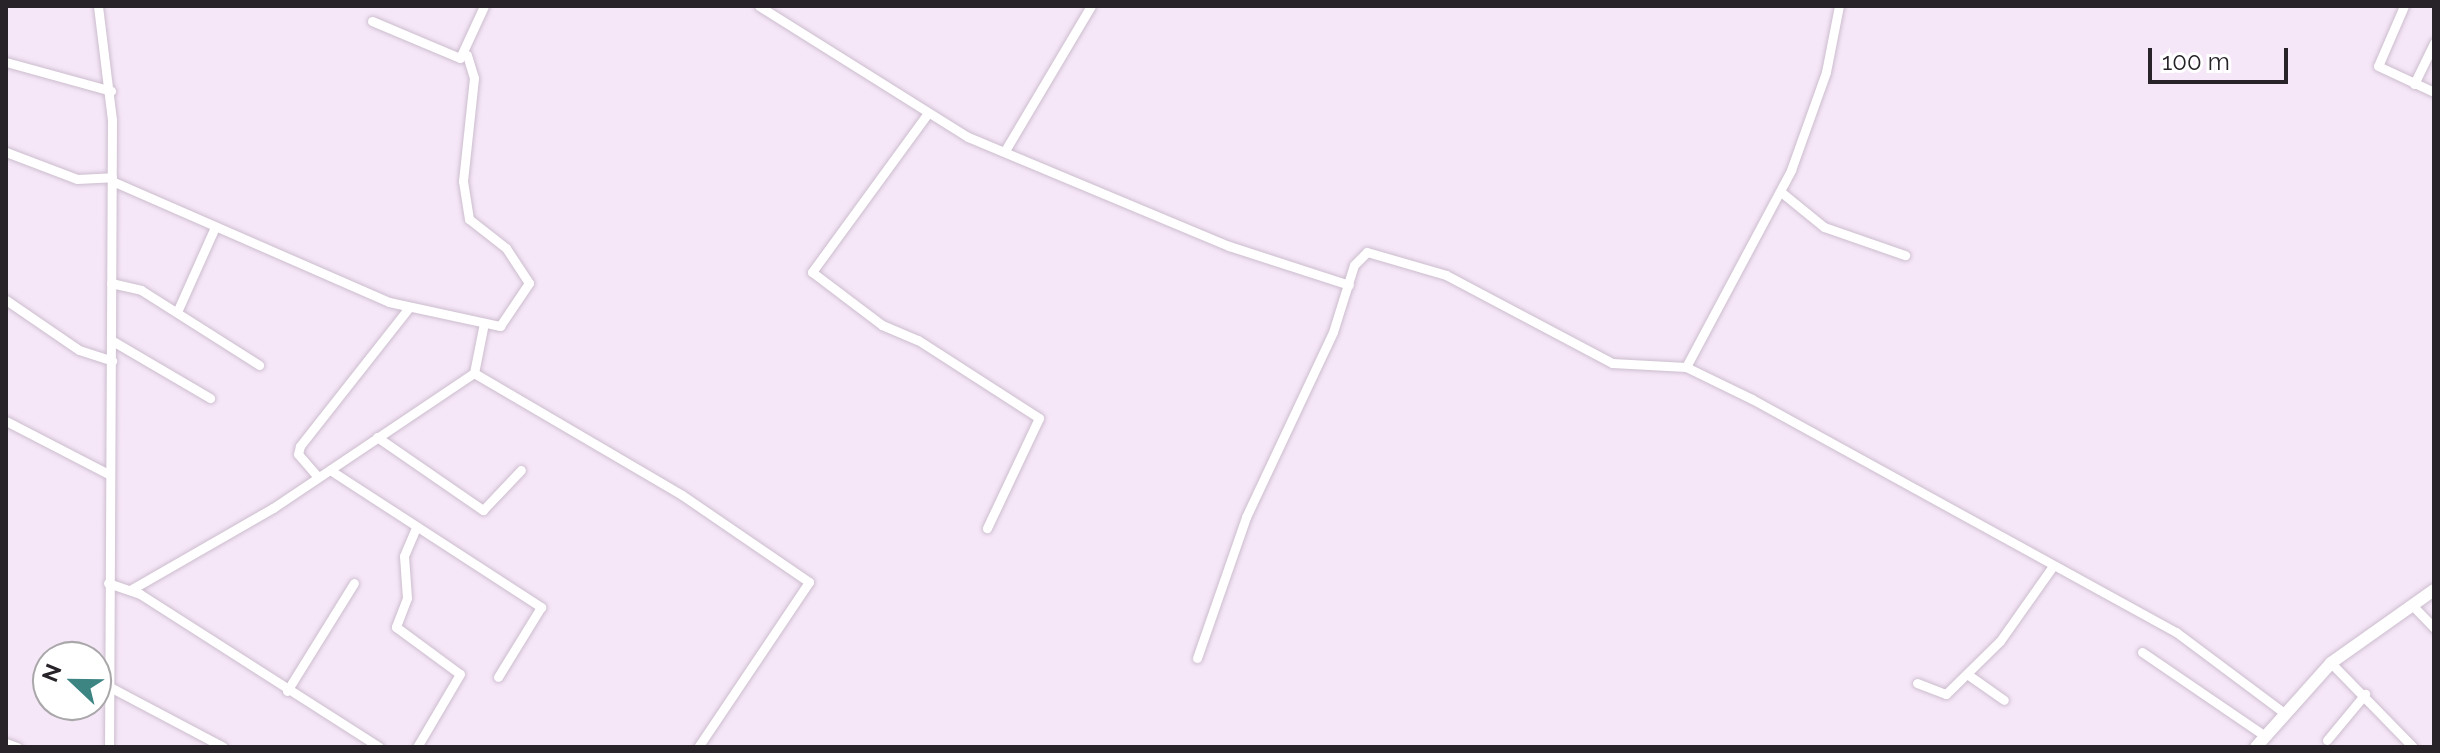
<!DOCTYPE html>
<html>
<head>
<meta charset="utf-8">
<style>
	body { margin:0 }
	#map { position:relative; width:2440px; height:753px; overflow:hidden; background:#f6e7f8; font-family:Raleway,sans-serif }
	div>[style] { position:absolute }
	.roads { filter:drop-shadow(0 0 2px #ccbdce) drop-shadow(0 0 2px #ccbdce) }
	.minor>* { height:9px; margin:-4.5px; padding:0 4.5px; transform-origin:4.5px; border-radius:4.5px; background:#fff }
	.tertiary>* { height:12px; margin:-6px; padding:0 6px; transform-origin:6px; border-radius:6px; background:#fff }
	span { translate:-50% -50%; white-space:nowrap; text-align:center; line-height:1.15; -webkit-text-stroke:8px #fff; paint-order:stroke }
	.frame { position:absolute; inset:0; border:8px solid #282329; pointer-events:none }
	.north { position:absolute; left:32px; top:641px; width:80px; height:80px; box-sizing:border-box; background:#fff; border:2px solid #a9a7a9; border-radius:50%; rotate:292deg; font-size:22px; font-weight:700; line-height:32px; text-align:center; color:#282329 }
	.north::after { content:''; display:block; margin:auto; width:28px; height:36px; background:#3d8583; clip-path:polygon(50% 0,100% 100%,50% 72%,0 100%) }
	.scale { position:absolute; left:2148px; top:48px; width:140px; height:36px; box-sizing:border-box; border:4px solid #282329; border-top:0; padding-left:10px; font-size:24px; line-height:28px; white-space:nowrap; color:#282329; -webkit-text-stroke:6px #fff; paint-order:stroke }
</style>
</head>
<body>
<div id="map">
	<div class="roads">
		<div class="minor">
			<div style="left:98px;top:6px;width:115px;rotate:83deg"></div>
			<div style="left:112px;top:120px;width:627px;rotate:90.27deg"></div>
			<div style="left:759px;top:6px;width:247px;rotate:32.1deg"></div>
			<div style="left:968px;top:137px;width:283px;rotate:22.7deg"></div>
			<div style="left:1229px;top:246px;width:126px;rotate:18deg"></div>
			<div style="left:2404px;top:6px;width:65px;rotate:113.4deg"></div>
			<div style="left:2378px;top:66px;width:62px;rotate:24.9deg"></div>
			<div style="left:372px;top:21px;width:95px;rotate:22.8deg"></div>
			<div style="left:460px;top:58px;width:57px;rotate:-65.2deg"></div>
			<div style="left:6px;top:62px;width:109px;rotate:15.4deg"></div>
			<div style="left:2414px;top:84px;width:46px;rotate:-64deg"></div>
			<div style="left:928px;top:113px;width:197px;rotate:126.1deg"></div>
			<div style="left:812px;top:272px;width:88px;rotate:37.1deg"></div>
			<div style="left:882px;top:325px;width:39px;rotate:23deg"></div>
			<div style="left:918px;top:340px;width:144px;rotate:32.8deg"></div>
			<div style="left:1039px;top:418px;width:122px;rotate:115.3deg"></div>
			<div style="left:1006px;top:149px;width:166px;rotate:-59.3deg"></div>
			<div style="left:6px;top:152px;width:76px;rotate:20.8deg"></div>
			<div style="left:77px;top:179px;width:35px;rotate:-3deg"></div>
			<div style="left:112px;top:181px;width:302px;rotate:23.6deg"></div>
			<div style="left:389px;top:302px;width:114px;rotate:12.2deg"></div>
			<div style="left:500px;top:326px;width:52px;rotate:-56deg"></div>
			<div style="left:529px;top:283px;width:42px;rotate:-123.3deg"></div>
			<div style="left:506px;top:248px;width:47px;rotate:-141.9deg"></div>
			<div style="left:469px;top:219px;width:38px;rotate:-99deg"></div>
			<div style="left:463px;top:181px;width:104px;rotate:-83.9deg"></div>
			<div style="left:474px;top:78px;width:24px;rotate:-107deg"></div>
			<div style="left:1781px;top:192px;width:55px;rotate:39.1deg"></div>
			<div style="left:1824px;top:227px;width:86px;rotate:19.1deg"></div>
			<div style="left:111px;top:283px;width:31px;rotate:13deg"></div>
			<div style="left:141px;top:290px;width:140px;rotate:32.4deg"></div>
			<div style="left:6px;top:300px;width:88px;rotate:34.4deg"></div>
			<div style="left:79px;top:350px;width:35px;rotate:18deg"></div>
			<div style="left:177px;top:312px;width:93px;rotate:-65.9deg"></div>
			<div style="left:111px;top:340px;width:115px;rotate:30.4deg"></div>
			<div style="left:1686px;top:367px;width:223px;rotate:-61.9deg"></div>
			<div style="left:1791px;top:170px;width:104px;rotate:-70.3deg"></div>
			<div style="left:1826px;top:72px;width:67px;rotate:-78.9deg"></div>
			<div style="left:474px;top:373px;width:46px;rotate:-78.7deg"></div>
			<div style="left:6px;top:421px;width:117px;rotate:27.4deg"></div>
			<div style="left:377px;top:437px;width:129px;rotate:34.6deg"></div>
			<div style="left:483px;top:510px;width:55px;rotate:-46.5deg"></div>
			<div style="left:330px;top:470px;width:252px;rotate:33deg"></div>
			<div style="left:541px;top:607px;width:82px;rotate:121.6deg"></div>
			<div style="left:318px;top:477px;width:30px;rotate:-131deg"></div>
			<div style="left:298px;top:454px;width:8px;rotate:-76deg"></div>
			<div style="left:300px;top:446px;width:174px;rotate:-51.8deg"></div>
			<div style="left:415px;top:530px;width:28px;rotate:113deg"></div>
			<div style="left:404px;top:556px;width:42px;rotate:85.9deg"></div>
			<div style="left:407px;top:598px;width:31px;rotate:111deg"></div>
			<div style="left:396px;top:627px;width:79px;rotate:36.3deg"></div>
			<div style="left:460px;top:674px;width:85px;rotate:120.5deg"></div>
			<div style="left:108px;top:583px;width:34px;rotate:19deg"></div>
			<div style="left:140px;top:594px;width:284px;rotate:32.6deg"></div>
			<div style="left:132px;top:589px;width:163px;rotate:-29.9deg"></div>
			<div style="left:273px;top:508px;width:242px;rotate:-33.9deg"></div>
			<div style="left:474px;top:373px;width:241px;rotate:30.4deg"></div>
			<div style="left:682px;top:495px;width:154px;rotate:34.4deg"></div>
			<div style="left:809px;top:582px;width:199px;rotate:123.9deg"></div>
			<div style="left:2414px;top:607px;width:29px;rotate:46deg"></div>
			<div style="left:2142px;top:652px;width:149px;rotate:34.3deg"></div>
			<div style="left:1197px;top:658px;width:149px;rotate:-70.8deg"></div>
			<div style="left:1246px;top:517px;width:204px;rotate:-64.8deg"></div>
			<div style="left:1333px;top:332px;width:70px;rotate:-72.6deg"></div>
			<div style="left:1354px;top:265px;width:18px;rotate:-45deg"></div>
			<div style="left:1367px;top:252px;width:82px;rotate:16.2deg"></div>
			<div style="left:1446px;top:275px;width:188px;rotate:27.9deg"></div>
			<div style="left:1612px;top:363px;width:74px;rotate:3.1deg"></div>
			<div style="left:1686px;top:367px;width:73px;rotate:25.9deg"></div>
			<div style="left:1752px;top:399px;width:484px;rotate:28.8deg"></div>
			<div style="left:2176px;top:632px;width:134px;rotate:36.8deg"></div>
			<div style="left:2331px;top:663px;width:117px;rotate:45.7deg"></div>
			<div style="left:1967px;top:674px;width:45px;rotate:35.1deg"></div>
			<div style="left:1917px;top:683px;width:31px;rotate:21deg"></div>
			<div style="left:1946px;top:694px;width:76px;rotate:-44.5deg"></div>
			<div style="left:2000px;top:641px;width:92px;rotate:-54.8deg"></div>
			<div style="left:108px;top:686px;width:130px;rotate:27.9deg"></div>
			<div style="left:287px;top:691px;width:127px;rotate:-58.2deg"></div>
			<div style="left:2327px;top:740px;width:60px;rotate:-50.4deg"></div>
			<div style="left:6px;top:743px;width:12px;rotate:20deg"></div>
		</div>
		<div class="tertiary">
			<div style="left:2256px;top:747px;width:113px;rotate:-48.2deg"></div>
			<div style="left:2331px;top:663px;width:126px;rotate:-35.3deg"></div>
		</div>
	</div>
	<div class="frame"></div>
	<div class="north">N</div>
	<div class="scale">100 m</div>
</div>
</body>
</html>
